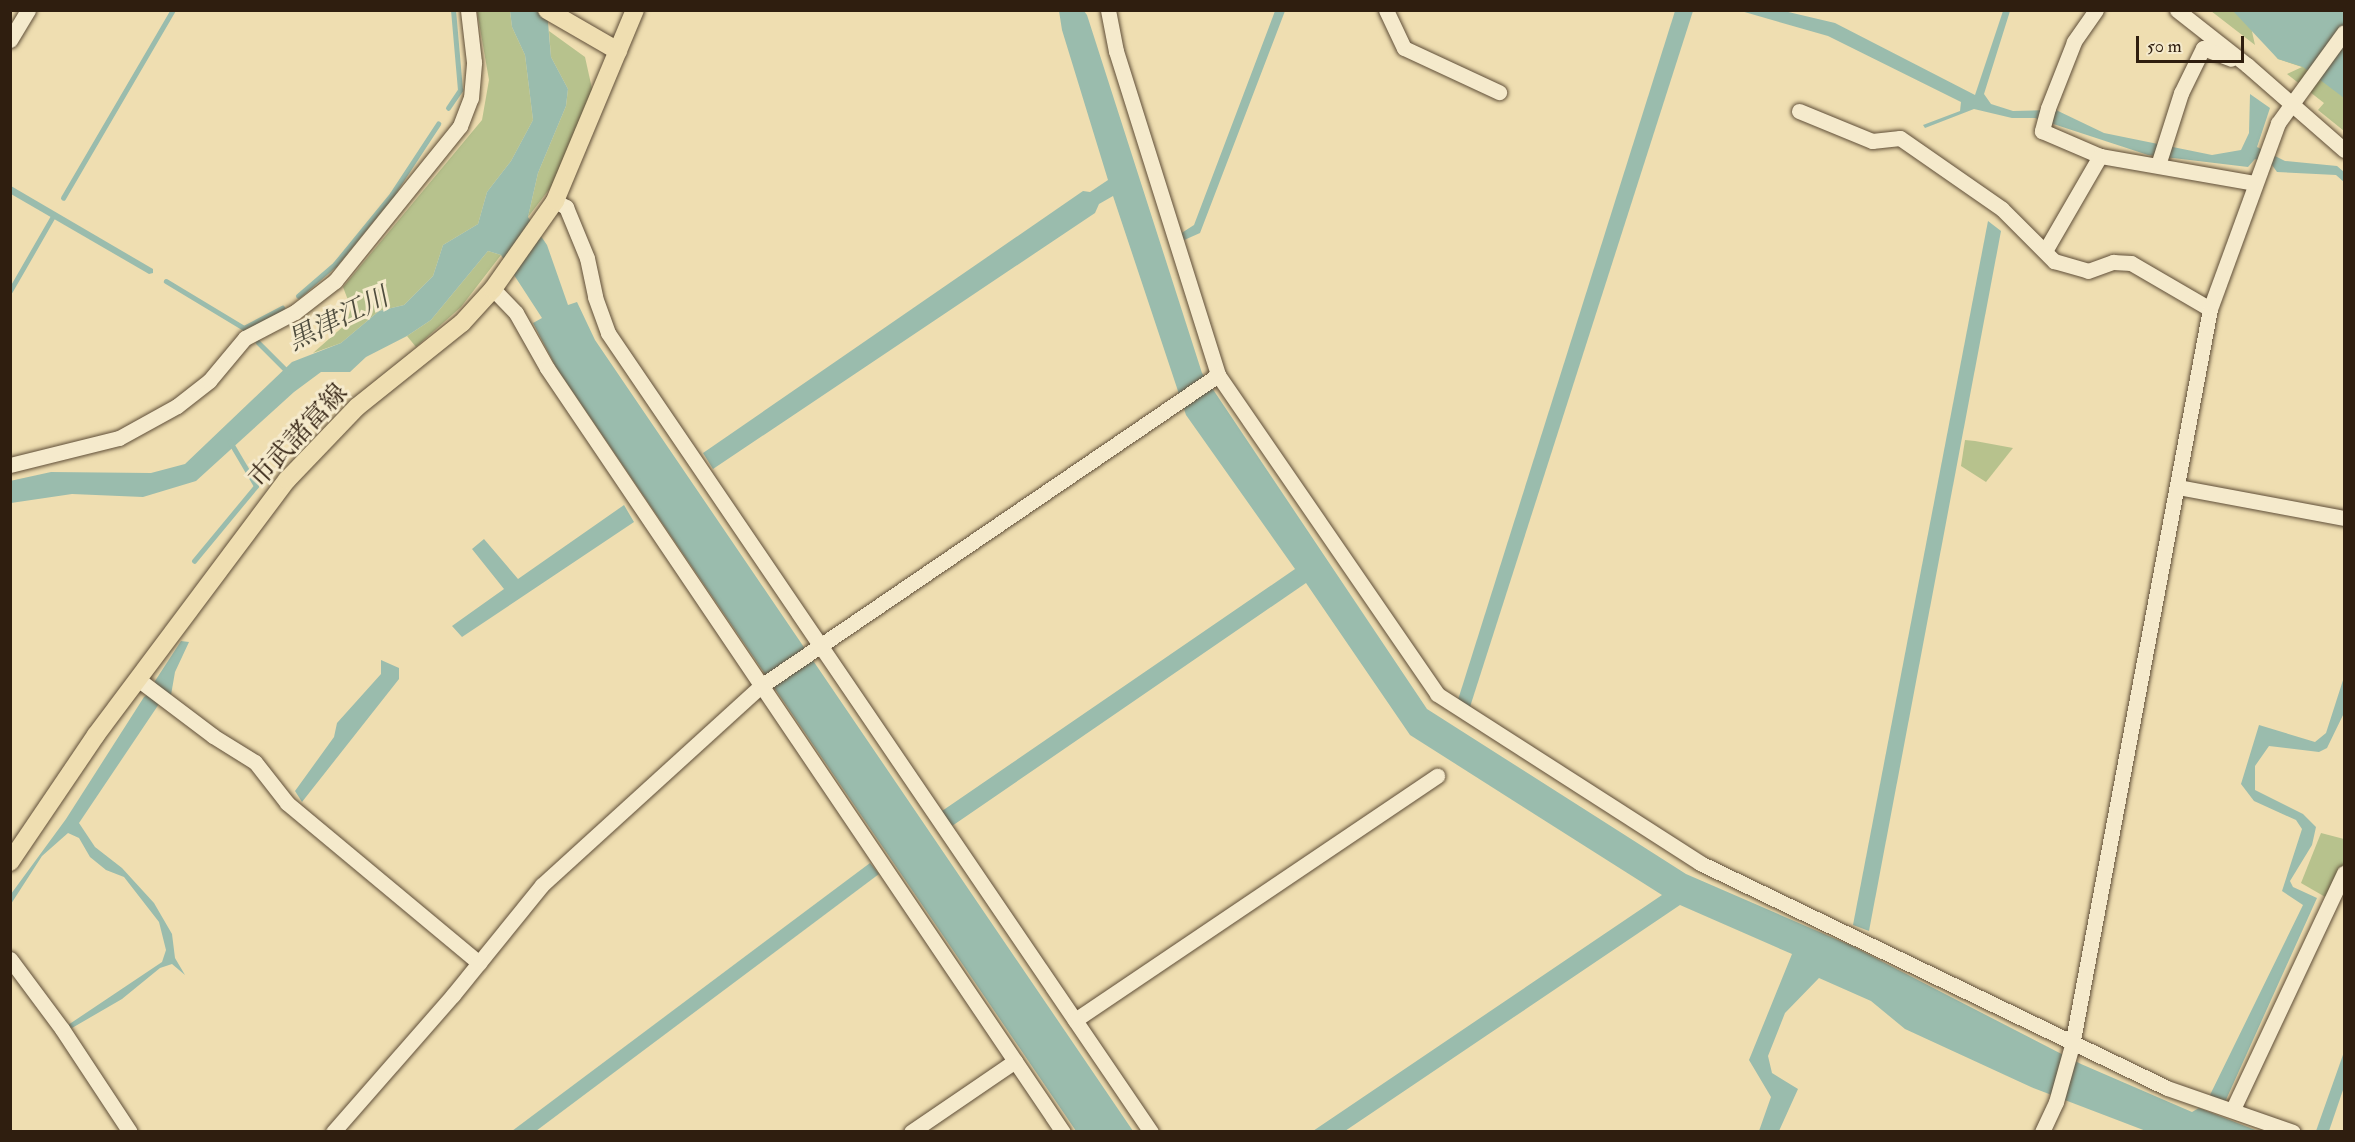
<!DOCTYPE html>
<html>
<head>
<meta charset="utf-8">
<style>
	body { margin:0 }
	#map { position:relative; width:2355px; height:1142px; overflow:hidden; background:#efdeb1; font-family:"IM FELL Double Pica","Noto Serif JP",serif }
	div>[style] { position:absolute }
	.green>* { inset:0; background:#b7c28d }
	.water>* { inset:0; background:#9abcad }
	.stream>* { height:4.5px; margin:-2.25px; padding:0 2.25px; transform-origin:2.25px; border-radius:2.25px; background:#9abcad }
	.roads { filter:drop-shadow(0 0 2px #5f4e38) drop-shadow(0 0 2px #5f4e38) }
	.minor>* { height:15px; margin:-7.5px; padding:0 7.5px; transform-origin:7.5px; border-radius:7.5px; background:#f5eacc }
	.major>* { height:18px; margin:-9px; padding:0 9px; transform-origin:9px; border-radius:9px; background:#efdeb1 }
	span { translate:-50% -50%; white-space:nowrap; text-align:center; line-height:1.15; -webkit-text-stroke:6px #f5eacc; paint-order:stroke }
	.street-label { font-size:26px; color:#2f1e0f }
	.water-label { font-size:27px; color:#4f4d3e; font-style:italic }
	.frame { position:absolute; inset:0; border:12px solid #2f1e0f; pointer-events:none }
	.scale { position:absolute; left:2136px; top:36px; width:108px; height:27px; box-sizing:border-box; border:3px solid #2f1e0f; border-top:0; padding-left:8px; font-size:18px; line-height:21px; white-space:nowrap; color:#2f1e0f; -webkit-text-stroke:4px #f5eacc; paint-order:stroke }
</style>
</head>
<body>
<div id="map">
	<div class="green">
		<div style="clip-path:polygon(477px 11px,510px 11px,512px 27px,525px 55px,533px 120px,511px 161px,487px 192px,478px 224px,443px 245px,433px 276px,404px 305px,379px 311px,341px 343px,313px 353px,346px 324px,351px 308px,343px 287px,482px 120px,489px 80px)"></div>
		<div style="clip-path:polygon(2211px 11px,2246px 11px,2344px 86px,2344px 131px,2318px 110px,2324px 103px,2287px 74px,2302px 67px,2278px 59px,2251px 27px,2255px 45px)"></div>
		<div style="clip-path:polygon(549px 31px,585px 57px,593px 93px,551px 187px,528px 217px,538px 173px,566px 106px,568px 89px,551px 57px)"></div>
		<div style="clip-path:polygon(488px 251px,501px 255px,461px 307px,416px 347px,407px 336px,431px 320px)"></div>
		<div style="clip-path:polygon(1965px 440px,1975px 441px,2013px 448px,1986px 482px,1961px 466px)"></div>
		<div style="clip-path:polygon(2321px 833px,2344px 839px,2344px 863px,2327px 898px,2301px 883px)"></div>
	</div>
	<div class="water">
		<div style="clip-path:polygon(510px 11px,547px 11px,551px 57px,568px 89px,566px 106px,538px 173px,528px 217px,547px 245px,568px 305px,577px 302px,595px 340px,1133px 1131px,1076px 1131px,556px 367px,533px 323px,542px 318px,501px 255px,488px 251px,431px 320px,407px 336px,366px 357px,350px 372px,321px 372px,294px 392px,196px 481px,143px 497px,72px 494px,11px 503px,10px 481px,51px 472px,151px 473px,185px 464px,292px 362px,341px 343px,379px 311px,404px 305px,433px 276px,443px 245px,478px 224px,487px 192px,511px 161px,533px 120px,525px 55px,512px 27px)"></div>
		<div style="clip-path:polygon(1059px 11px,1084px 11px,1087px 15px,1202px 373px,1427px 709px,1686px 874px,1852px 946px,2081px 1064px,2192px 1112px,2199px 1108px,2258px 1131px,2146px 1131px,2031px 1087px,1905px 1029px,1871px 1001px,1819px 978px,1785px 1013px,1768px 1056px,1772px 1073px,1798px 1089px,1779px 1131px,1759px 1131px,1771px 1097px,1749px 1060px,1792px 954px,1680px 905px,1345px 1131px,1313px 1131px,1662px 895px,1410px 735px,1306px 583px,952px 826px,942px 811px,1295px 569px,1186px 415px,1113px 196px,1099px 204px,1095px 213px,713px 469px,703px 453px,1083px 191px,1090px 192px,1108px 180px,1062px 30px)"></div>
		<div style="clip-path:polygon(1275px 11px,1285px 11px,1200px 233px,1182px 241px,1180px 234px,1194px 225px)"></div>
		<div style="clip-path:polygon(1675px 11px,1693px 11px,1469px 710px,1457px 703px)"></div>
		<div style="clip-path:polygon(1741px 11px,1784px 11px,1835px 23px,1975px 95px,2003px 11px,2010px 11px,1984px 94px,1991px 104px,2013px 111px,2056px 110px,2104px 133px,2212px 155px,2241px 150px,2249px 133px,2250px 94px,2270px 108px,2257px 147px,2285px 161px,2337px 166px,2344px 172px,2344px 182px,2336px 175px,2277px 172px,2272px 165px,2255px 159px,2248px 167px,2148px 155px,2035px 118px,2012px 118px,1974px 109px,1925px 128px,1923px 125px,1960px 111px,1961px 102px,1828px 36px)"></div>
		<div style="clip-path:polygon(2233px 11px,2344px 11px,2344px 98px,2303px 67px,2278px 59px)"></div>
		<div style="clip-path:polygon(11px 186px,153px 269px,153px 273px,149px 274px,11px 194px)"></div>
		<div style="clip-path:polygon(1988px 221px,2001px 231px,1869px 931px,1853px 925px)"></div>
		<div style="clip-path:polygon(624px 505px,634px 522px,462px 637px,452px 626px,504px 589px,472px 549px,484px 539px,518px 579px)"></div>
		<div style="clip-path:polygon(181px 641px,189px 642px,175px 672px,171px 695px,165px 695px,79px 823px,95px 847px,122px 868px,154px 903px,172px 934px,175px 958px,185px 975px,172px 964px,160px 968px,122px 999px,72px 1028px,68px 1025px,162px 962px,166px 950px,159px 922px,124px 877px,106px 870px,90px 857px,79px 838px,68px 833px,42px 856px,11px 904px,11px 894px,66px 819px,144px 697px,156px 688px,155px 681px)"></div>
		<div style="clip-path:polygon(381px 660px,399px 668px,399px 679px,302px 802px,295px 791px,334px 737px,337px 723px,381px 674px)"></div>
		<div style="clip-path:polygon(2344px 677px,2344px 713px,2327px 748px,2319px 752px,2269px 746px,2255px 766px,2255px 790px,2303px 814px,2316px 827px,2312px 845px,2290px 881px,2293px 887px,2317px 898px,2225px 1102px,2209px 1097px,2303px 905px,2282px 891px,2302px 829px,2296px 820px,2254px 801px,2241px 784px,2259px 725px,2315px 742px,2326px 733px)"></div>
		<div style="clip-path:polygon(870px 863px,879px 874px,536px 1131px,512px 1131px)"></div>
		<div style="clip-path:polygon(2344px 1052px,2344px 1087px,2329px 1131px,2316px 1131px)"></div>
	</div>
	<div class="stream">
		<div style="left:448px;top:108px;width:22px;rotate:-56deg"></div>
		<div style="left:460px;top:90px;width:80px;rotate:-95deg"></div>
		<div style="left:63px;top:198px;width:218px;rotate:-59.7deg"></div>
		<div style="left:166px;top:281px;width:91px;rotate:31.1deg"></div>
		<div style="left:244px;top:328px;width:43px;rotate:-27.8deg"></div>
		<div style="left:10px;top:291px;width:84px;rotate:-60.1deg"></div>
		<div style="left:298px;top:296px;width:49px;rotate:-40.9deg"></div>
		<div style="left:335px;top:264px;width:90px;rotate:-50.8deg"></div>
		<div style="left:392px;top:194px;width:84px;rotate:-56.7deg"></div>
		<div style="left:258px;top:342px;width:42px;rotate:45deg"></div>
		<div style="left:194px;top:561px;width:97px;rotate:-50.4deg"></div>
		<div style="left:256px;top:486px;width:51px;rotate:-120.6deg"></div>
	</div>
	<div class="roads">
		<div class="minor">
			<div style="left:1108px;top:10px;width:42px;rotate:79deg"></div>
			<div style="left:1116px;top:51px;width:340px;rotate:72.5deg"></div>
			<div style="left:1218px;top:375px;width:387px;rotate:55.5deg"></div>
			<div style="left:1437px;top:694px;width:313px;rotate:32.7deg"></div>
			<div style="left:1700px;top:863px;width:518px;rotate:25.72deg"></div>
			<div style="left:2167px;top:1088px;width:133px;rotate:19.2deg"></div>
			<div style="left:1386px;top:10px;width:42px;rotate:64.7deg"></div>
			<div style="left:1404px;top:48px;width:105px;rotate:24.9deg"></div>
			<div style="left:2096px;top:10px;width:39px;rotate:125deg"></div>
			<div style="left:2074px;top:42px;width:71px;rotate:111.5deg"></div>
			<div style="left:2048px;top:108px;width:24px;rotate:105deg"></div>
			<div style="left:2042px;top:131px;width:63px;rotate:23.3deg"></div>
			<div style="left:2100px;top:156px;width:156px;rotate:9.9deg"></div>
			<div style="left:2177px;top:10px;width:89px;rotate:38.2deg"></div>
			<div style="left:2247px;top:65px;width:129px;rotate:41.2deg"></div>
			<div style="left:10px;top:40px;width:35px;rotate:-59deg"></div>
			<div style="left:1799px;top:111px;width:79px;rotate:22.3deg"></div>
			<div style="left:1872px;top:141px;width:28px;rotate:-6deg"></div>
			<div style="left:1900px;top:138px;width:124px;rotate:34.8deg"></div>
			<div style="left:2002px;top:209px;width:74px;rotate:45deg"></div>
			<div style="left:2054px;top:261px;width:35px;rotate:16deg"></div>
			<div style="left:2088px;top:271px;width:27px;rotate:-20deg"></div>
			<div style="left:2113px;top:262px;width:18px;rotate:3deg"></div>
			<div style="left:2131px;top:263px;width:91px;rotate:30.2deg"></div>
			<div style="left:2158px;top:165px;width:76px;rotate:-72.3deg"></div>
			<div style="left:2181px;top:93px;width:50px;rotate:-63.9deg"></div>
			<div style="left:2203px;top:48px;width:30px;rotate:21deg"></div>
			<div style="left:555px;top:201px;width:13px;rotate:29deg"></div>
			<div style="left:566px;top:207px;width:55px;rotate:67.6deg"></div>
			<div style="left:587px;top:258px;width:40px;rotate:78deg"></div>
			<div style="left:595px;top:297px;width:38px;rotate:70deg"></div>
			<div style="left:608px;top:333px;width:966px;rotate:55.8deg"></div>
			<div style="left:2045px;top:251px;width:110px;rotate:-59.9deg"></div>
			<div style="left:493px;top:289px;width:33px;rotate:46deg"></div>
			<div style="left:516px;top:313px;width:63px;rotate:60.6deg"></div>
			<div style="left:547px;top:368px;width:922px;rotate:55.97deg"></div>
			<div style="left:10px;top:465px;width:112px;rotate:-13.9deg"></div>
			<div style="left:119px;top:438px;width:66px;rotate:-28.9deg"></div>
			<div style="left:177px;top:406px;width:41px;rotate:-38deg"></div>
			<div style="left:209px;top:381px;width:56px;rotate:-50.1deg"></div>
			<div style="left:245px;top:338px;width:56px;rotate:-27.5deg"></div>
			<div style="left:295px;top:312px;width:51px;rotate:-37.8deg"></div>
			<div style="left:335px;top:281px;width:199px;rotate:-51.1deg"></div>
			<div style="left:460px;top:126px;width:30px;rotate:-69deg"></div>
			<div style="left:471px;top:98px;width:36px;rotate:-85deg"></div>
			<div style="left:474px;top:62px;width:52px;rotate:-96.6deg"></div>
			<div style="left:2178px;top:487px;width:169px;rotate:10.6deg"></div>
			<div style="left:139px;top:680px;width:93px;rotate:37.1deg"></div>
			<div style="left:213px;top:736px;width:49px;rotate:31.8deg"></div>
			<div style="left:255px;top:762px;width:52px;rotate:52deg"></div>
			<div style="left:287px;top:803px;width:250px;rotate:39.8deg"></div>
			<div style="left:10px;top:959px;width:87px;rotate:53.4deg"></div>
			<div style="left:62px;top:1029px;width:123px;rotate:56.6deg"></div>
			<div style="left:1075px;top:1020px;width:437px;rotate:-34deg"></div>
			<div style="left:2233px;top:1109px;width:261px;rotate:-64.8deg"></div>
			<div style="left:333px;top:1132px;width:182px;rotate:-48.8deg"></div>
			<div style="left:453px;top:995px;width:141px;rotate:-51deg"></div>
			<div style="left:542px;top:885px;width:296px;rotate:-42.3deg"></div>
			<div style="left:761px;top:686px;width:553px;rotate:-34.24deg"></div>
			<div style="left:911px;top:1132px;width:126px;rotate:-34.3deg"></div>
			<div style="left:2042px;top:1132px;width:33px;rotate:-65deg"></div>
			<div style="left:2056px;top:1102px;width:59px;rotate:-74.3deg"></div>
			<div style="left:2072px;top:1045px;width:749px;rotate:-79.38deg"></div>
			<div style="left:2210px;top:309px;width:198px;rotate:-69.9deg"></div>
			<div style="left:2278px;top:123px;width:112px;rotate:-54deg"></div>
		</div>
		<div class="major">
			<div style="left:547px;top:10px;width:82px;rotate:30deg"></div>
			<div style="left:10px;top:862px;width:153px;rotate:-55.9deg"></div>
			<div style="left:96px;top:735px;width:319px;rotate:-53.2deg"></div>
			<div style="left:287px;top:480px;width:101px;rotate:-46.2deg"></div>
			<div style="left:357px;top:407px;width:134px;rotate:-38.7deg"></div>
			<div style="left:462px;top:323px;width:46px;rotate:-47.6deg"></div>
			<div style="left:493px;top:289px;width:108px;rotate:-54.8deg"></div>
			<div style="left:555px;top:201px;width:207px;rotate:-67.3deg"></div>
		</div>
	</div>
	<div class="street-label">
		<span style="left:299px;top:436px;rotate:-47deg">市武諸富線</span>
	</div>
	<div class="water-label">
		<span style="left:338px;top:319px;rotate:-26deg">黒津江川</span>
	</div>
	<div class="frame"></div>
	<div class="scale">50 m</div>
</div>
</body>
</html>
